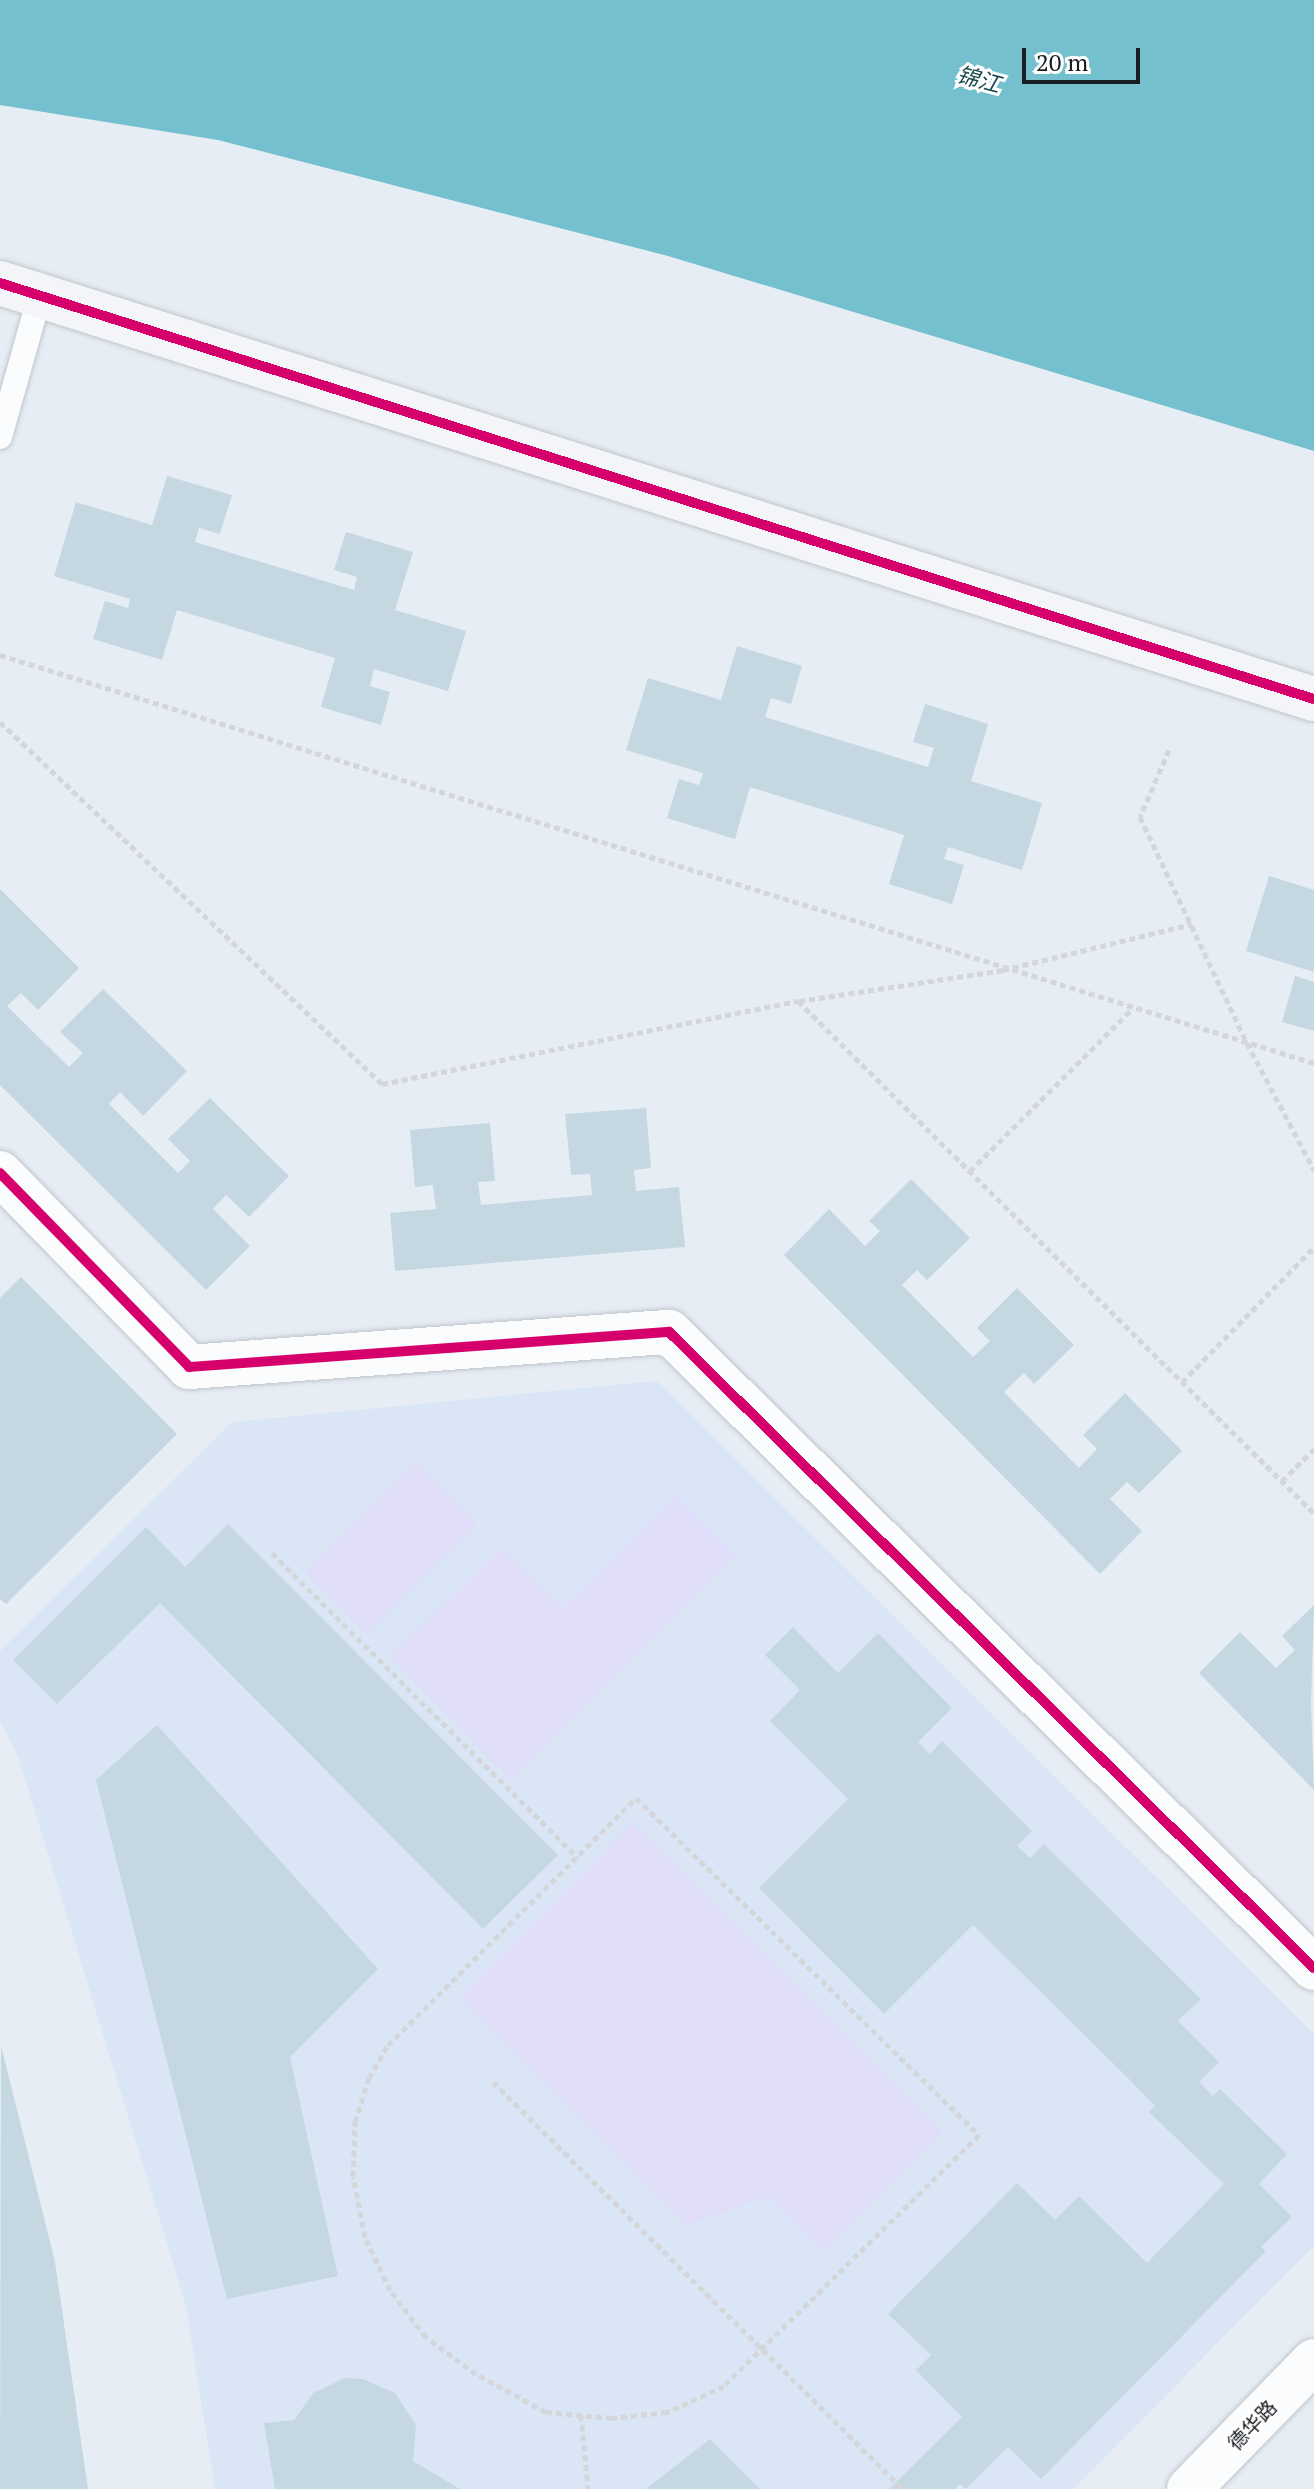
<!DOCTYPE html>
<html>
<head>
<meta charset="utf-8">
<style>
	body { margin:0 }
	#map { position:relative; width:1314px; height:2489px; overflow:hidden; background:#e6edf4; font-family:"PT Serif","Noto Sans SC",serif }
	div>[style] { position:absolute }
	.built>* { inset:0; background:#dae6f5 }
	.green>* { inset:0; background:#e0def8 }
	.water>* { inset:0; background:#75c0ce }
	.building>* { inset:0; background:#c5d8e2 }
	.path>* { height:5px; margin-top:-2.5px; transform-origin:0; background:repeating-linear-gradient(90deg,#d4d6d9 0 6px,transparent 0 10px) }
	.roads { filter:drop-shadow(0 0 2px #c1c6cb) drop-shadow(0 0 2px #c1c6cb) }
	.lane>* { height:24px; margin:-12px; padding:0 12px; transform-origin:12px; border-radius:12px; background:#fbfcfd }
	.street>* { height:44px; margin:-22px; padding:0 22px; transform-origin:22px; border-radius:22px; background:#fbfcfd }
	.secondary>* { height:44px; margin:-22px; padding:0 22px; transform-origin:22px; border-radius:22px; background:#f3f5f9 }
	.cycleway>* { height:10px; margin:-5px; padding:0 5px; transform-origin:5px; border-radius:5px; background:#d6006c }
	span { translate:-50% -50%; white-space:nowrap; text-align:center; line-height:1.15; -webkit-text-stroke:6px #fff; paint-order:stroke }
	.street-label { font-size:20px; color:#191d22 }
	.water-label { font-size:22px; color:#19484f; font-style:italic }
	.scale { position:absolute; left:1022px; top:48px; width:118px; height:36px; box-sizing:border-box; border:4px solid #191d22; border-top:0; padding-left:10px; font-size:24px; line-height:28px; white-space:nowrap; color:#191d22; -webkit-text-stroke:6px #fff; paint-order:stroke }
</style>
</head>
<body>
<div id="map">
	<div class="built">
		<div style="clip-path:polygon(657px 1381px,1314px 2034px,1314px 2246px,1073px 2489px,215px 2489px,186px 2306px,19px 1759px,0 1721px,0 1651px,232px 1422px)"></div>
	</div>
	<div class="green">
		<div style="clip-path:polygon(416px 1462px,477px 1524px,366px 1634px,305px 1572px)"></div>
		<div style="clip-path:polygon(676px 1494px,737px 1556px,511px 1780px,390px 1657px,501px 1548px,562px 1608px)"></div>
		<div style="clip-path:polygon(633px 1823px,943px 2132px,822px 2252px,767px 2197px,687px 2225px,460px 1997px)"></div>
	</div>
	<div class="water">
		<div style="clip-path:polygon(0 0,1314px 0,1314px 451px,668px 256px,218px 140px,0 105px)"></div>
	</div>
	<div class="building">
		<div style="clip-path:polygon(167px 476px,232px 495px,220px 534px,199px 528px,195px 542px,354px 590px,357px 577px,334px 570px,346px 532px,413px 552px,395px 610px,466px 631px,448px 691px,374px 669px,370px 686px,390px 692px,381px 725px,321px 707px,335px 658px,177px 610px,162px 660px,93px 639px,105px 601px,128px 608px,130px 599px,54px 576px,76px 502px,152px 525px)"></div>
		<div style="clip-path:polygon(737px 646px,802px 666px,791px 704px,771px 698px,765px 717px,928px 767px,934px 748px,913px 742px,925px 704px,988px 724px,971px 781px,1042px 803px,1022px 870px,948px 847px,944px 859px,964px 865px,952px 904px,889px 884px,904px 835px,750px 787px,735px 839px,667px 818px,679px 779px,699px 785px,703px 773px,626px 750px,648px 678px,721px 700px)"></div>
		<div style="clip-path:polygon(1269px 876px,1314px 890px,1314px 972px,1246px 951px)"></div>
		<div style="clip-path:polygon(0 889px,79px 968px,38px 1010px,21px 993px,7px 1006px,69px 1067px,83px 1053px,60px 1032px,103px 989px,187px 1071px,143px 1116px,120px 1092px,109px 1104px,178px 1173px,190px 1161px,168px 1139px,210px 1098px,289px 1176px,249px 1217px,226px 1195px,213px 1209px,250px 1246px,206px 1290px,0 1085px)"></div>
		<div style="clip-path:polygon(1295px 976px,1314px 982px,1314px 1031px,1282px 1022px)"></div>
		<div style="clip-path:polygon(646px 1108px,651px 1168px,634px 1170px,636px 1191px,679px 1187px,685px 1247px,395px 1271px,390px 1213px,436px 1209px,433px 1185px,415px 1187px,410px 1130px,490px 1123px,495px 1181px,478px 1182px,481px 1205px,592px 1195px,590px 1174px,571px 1175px,565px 1114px)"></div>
		<div style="clip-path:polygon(911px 1179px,970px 1238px,927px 1280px,917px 1270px,902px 1285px,973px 1357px,990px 1341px,977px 1328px,1017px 1288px,1074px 1345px,1034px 1384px,1024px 1373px,1004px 1392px,1079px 1468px,1097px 1449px,1083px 1435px,1125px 1393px,1182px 1451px,1139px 1493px,1127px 1482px,1110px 1499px,1142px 1531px,1100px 1574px,784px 1255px,829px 1209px,865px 1246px,880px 1231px,869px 1221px)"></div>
		<div style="clip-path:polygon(21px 1277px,177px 1434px,6px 1604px,0 1599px,0 1298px)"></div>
		<div style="clip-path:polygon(228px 1524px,558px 1855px,483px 1929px,160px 1603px,57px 1704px,13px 1660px,146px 1527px,185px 1567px)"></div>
		<div style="clip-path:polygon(1314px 1605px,1311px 1702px,1314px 1790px,1199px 1673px,1240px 1632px,1276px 1668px,1295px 1650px,1282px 1636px)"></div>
		<div style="clip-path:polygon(793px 1627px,838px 1673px,878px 1633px,952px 1708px,918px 1742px,930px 1754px,942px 1741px,1032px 1831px,1017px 1846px,1030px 1858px,1044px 1844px,1201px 1999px,1178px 2021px,1219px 2062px,1199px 2082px,1213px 2096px,1220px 2089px,1287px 2154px,1259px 2184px,1292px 2217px,1261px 2247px,1266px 2251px,1041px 2479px,1008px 2447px,966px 2489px,960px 2484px,955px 2489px,889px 2489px,962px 2417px,916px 2370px,931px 2355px,888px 2314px,1017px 2183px,1055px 2220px,1079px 2196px,1147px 2263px,1224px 2184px,1149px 2112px,1155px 2106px,1129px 2079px,973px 1925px,884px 2014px,759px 1888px,848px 1799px,770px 1721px,800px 1690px,765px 1655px)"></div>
		<div style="clip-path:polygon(157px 1725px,378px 1969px,290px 2057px,338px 2276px,227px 2299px,96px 1780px)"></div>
		<div style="clip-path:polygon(1px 2046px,55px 2262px,88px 2489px,0 2489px)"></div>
		<div style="clip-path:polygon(345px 2378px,363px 2379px,395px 2393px,416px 2425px,413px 2461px,460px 2489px,275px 2489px,264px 2423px,294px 2420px,313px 2393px)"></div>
		<div style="clip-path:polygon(710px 2439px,760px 2489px,646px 2489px)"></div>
	</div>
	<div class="path">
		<div style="left:0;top:655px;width:1376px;rotate:17.25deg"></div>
		<div style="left:0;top:722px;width:526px;rotate:43.46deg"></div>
		<div style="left:382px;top:1084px;width:424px;rotate:-11.3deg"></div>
		<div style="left:798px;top:1001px;width:727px;rotate:44.78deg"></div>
		<div style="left:1169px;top:750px;width:73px;rotate:113.4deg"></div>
		<div style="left:1140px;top:817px;width:250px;rotate:64.7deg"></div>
		<div style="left:1247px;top:1043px;width:144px;rotate:62.2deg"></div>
		<div style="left:799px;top:1001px;width:206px;rotate:-8.6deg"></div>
		<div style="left:1003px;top:970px;width:194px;rotate:-13.7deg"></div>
		<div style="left:970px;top:1171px;width:229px;rotate:-45deg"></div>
		<div style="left:1182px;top:1382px;width:189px;rotate:-45.6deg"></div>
		<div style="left:1282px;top:1481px;width:45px;rotate:-45deg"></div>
		<div style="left:272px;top:1553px;width:431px;rotate:44.9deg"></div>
		<div style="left:636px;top:1798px;width:481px;rotate:44.5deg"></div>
		<div style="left:979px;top:2135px;width:358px;rotate:135.5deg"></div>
		<div style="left:724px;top:2386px;width:63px;rotate:155.5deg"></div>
		<div style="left:667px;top:2412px;width:55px;rotate:173.8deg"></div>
		<div style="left:612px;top:2418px;width:66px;rotate:-174.8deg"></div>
		<div style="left:546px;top:2412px;width:80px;rotate:-151.5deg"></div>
		<div style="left:476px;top:2374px;width:62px;rotate:-143.5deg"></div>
		<div style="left:426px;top:2337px;width:59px;rotate:-127.5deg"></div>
		<div style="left:390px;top:2290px;width:59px;rotate:-115.3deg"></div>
		<div style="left:365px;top:2237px;width:62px;rotate:-101.1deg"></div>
		<div style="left:353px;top:2176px;width:54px;rotate:-87.9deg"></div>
		<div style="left:355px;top:2122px;width:46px;rotate:-72.3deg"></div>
		<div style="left:369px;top:2078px;width:38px;rotate:-60deg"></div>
		<div style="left:388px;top:2045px;width:350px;rotate:-44.9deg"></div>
		<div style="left:493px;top:2082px;width:578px;rotate:44.79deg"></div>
		<div style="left:581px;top:2415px;width:74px;rotate:84.6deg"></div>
	</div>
	<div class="roads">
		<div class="lane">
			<div style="left:0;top:437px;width:148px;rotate:-74.3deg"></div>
		</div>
		<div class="street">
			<div style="left:0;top:1173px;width:271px;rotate:45.7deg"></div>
			<div style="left:189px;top:1367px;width:481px;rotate:-4.2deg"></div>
			<div style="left:669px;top:1332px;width:906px;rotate:44.6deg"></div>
			<div style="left:1189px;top:2489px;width:179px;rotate:-45.7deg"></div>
		</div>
		<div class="secondary">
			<div style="left:0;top:283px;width:1378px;rotate:17.57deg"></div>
		</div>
	</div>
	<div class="cycleway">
		<div style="left:0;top:283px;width:1378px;rotate:17.57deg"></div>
		<div style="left:0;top:1173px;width:271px;rotate:45.7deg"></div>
		<div style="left:189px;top:1367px;width:481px;rotate:-4.2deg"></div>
		<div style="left:669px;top:1332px;width:906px;rotate:44.6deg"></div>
	</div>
	<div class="street-label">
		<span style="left:1252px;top:2425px;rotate:-46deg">德华路</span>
	</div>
	<div class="water-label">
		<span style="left:979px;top:79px;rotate:15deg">锦江</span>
	</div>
	<div class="scale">20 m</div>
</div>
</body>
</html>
